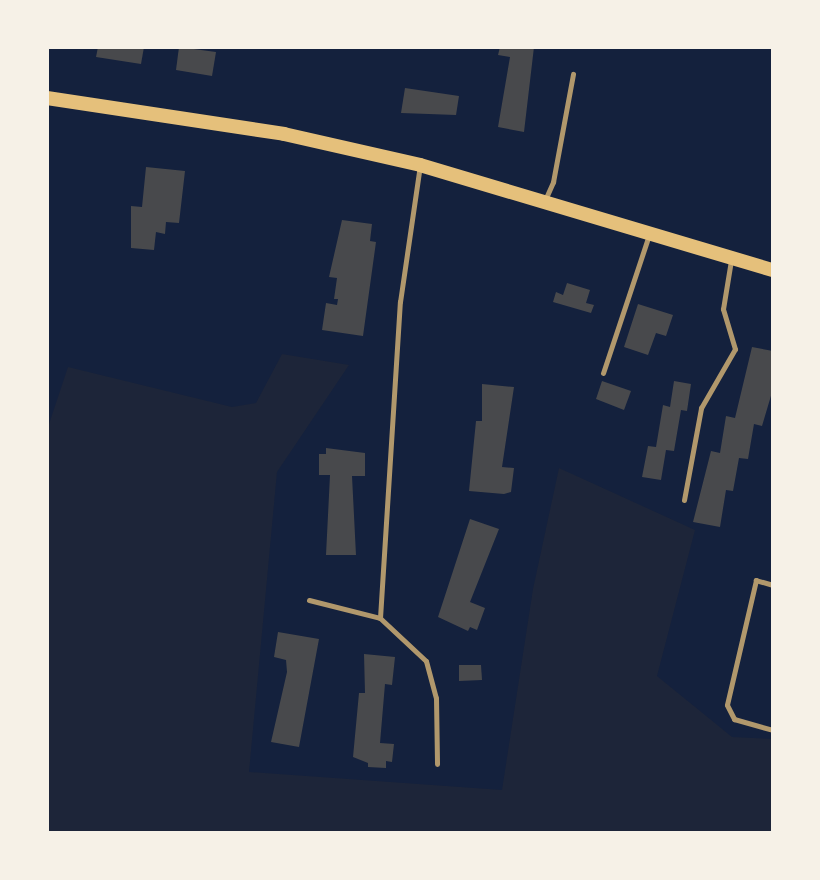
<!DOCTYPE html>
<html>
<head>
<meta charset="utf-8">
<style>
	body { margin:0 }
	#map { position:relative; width:820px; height:880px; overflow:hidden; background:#14213d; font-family:Barlow,sans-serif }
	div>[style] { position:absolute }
	.green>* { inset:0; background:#1d2539 }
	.building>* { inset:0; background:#48494c }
	.service>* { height:5px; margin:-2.5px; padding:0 2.5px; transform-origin:2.5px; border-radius:2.5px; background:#b1986c }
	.secondary>* { height:14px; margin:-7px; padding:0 7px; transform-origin:7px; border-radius:7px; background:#e5c07b }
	span { translate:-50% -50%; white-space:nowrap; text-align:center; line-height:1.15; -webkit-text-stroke:5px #f6f1e7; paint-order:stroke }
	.frame { position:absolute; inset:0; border:49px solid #f6f1e7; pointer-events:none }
</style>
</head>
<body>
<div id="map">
	<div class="green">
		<div style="clip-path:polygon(282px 354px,349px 365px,277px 472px,249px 772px,502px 790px,533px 589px,559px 468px,695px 530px,657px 676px,732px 737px,773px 739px,773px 833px,47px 833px,47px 430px,68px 367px,232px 407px,256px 403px)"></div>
	</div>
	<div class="building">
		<div style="clip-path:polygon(98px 47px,144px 47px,141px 64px,96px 57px)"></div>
		<div style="clip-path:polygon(179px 47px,216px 52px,212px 76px,176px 70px)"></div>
		<div style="clip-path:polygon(500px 47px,534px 47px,524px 132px,498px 127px,510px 57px,498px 55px)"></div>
		<div style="clip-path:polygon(405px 88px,459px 96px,456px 115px,401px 113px)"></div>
		<div style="clip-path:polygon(146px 167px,185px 171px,179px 223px,166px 222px,165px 234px,156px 232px,154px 250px,131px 248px,131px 206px,142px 207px)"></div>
		<div style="clip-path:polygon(342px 220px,372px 224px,370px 241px,376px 242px,363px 336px,322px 330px,326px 303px,337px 305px,338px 299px,334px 299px,337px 278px,329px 277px)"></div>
		<div style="clip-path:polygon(567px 283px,590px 290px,586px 303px,594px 305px,591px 313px,553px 302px,556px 292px,563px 295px)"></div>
		<div style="clip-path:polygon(638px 304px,673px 315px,666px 336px,656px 333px,648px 355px,624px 347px)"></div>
		<div style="clip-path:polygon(752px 347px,773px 351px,773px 389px,762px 426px,754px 424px,748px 459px,739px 458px,733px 491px,726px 490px,720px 527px,693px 522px,711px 451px,720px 453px,726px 416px,735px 418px)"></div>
		<div style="clip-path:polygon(602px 381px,631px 391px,624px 410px,596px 399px)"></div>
		<div style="clip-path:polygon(674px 381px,691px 384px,687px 411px,681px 410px,674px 451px,666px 450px,661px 480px,642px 477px,648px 446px,656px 447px,663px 405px,670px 407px)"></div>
		<div style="clip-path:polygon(482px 384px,514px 387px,502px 467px,514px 468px,511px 492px,504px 494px,469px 491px,476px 421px,482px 421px)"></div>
		<div style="clip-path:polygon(326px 448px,365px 453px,365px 476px,352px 476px,356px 555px,326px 555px,330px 475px,319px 475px,319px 454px,326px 454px)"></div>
		<div style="clip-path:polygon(470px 519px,499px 529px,470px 602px,485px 608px,477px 630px,470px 627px,468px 631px,438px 617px)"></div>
		<div style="clip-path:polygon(278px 632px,319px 639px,299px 747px,271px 742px,287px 672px,286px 660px,274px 657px)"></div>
		<div style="clip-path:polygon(364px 654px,395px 657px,392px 685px,385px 684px,380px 743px,394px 744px,392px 762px,386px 761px,386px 768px,368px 767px,368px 763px,353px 757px,359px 693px,365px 693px)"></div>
		<div style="clip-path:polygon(459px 665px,481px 665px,482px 680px,459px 681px)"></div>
	</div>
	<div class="service">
		<div style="left:545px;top:200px;width:20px;rotate:-66deg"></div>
		<div style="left:553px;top:182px;width:110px;rotate:-79.5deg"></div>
		<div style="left:603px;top:373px;width:145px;rotate:-71.6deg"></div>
		<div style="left:684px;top:500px;width:94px;rotate:-79.5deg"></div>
		<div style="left:701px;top:408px;width:68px;rotate:-60deg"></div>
		<div style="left:735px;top:349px;width:42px;rotate:-106.7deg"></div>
		<div style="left:723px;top:309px;width:50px;rotate:-80.7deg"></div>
		<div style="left:773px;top:585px;width:18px;rotate:-164deg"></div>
		<div style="left:756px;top:580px;width:128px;rotate:103.1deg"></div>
		<div style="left:727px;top:705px;width:16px;rotate:63deg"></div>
		<div style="left:734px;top:719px;width:41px;rotate:15.8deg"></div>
		<div style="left:309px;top:600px;width:73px;rotate:14.2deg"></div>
		<div style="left:380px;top:618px;width:63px;rotate:43.1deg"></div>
		<div style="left:426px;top:661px;width:38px;rotate:75deg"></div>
		<div style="left:436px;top:698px;width:66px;rotate:89.1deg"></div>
		<div style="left:380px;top:618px;width:317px;rotate:-86.4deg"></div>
		<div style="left:400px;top:302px;width:138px;rotate:-81.7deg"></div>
	</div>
	<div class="secondary">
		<div style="left:47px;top:98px;width:240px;rotate:8.6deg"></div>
		<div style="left:284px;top:134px;width:139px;rotate:12.8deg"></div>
		<div style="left:420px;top:165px;width:368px;rotate:16.6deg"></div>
	</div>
	<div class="frame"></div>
</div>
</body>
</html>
